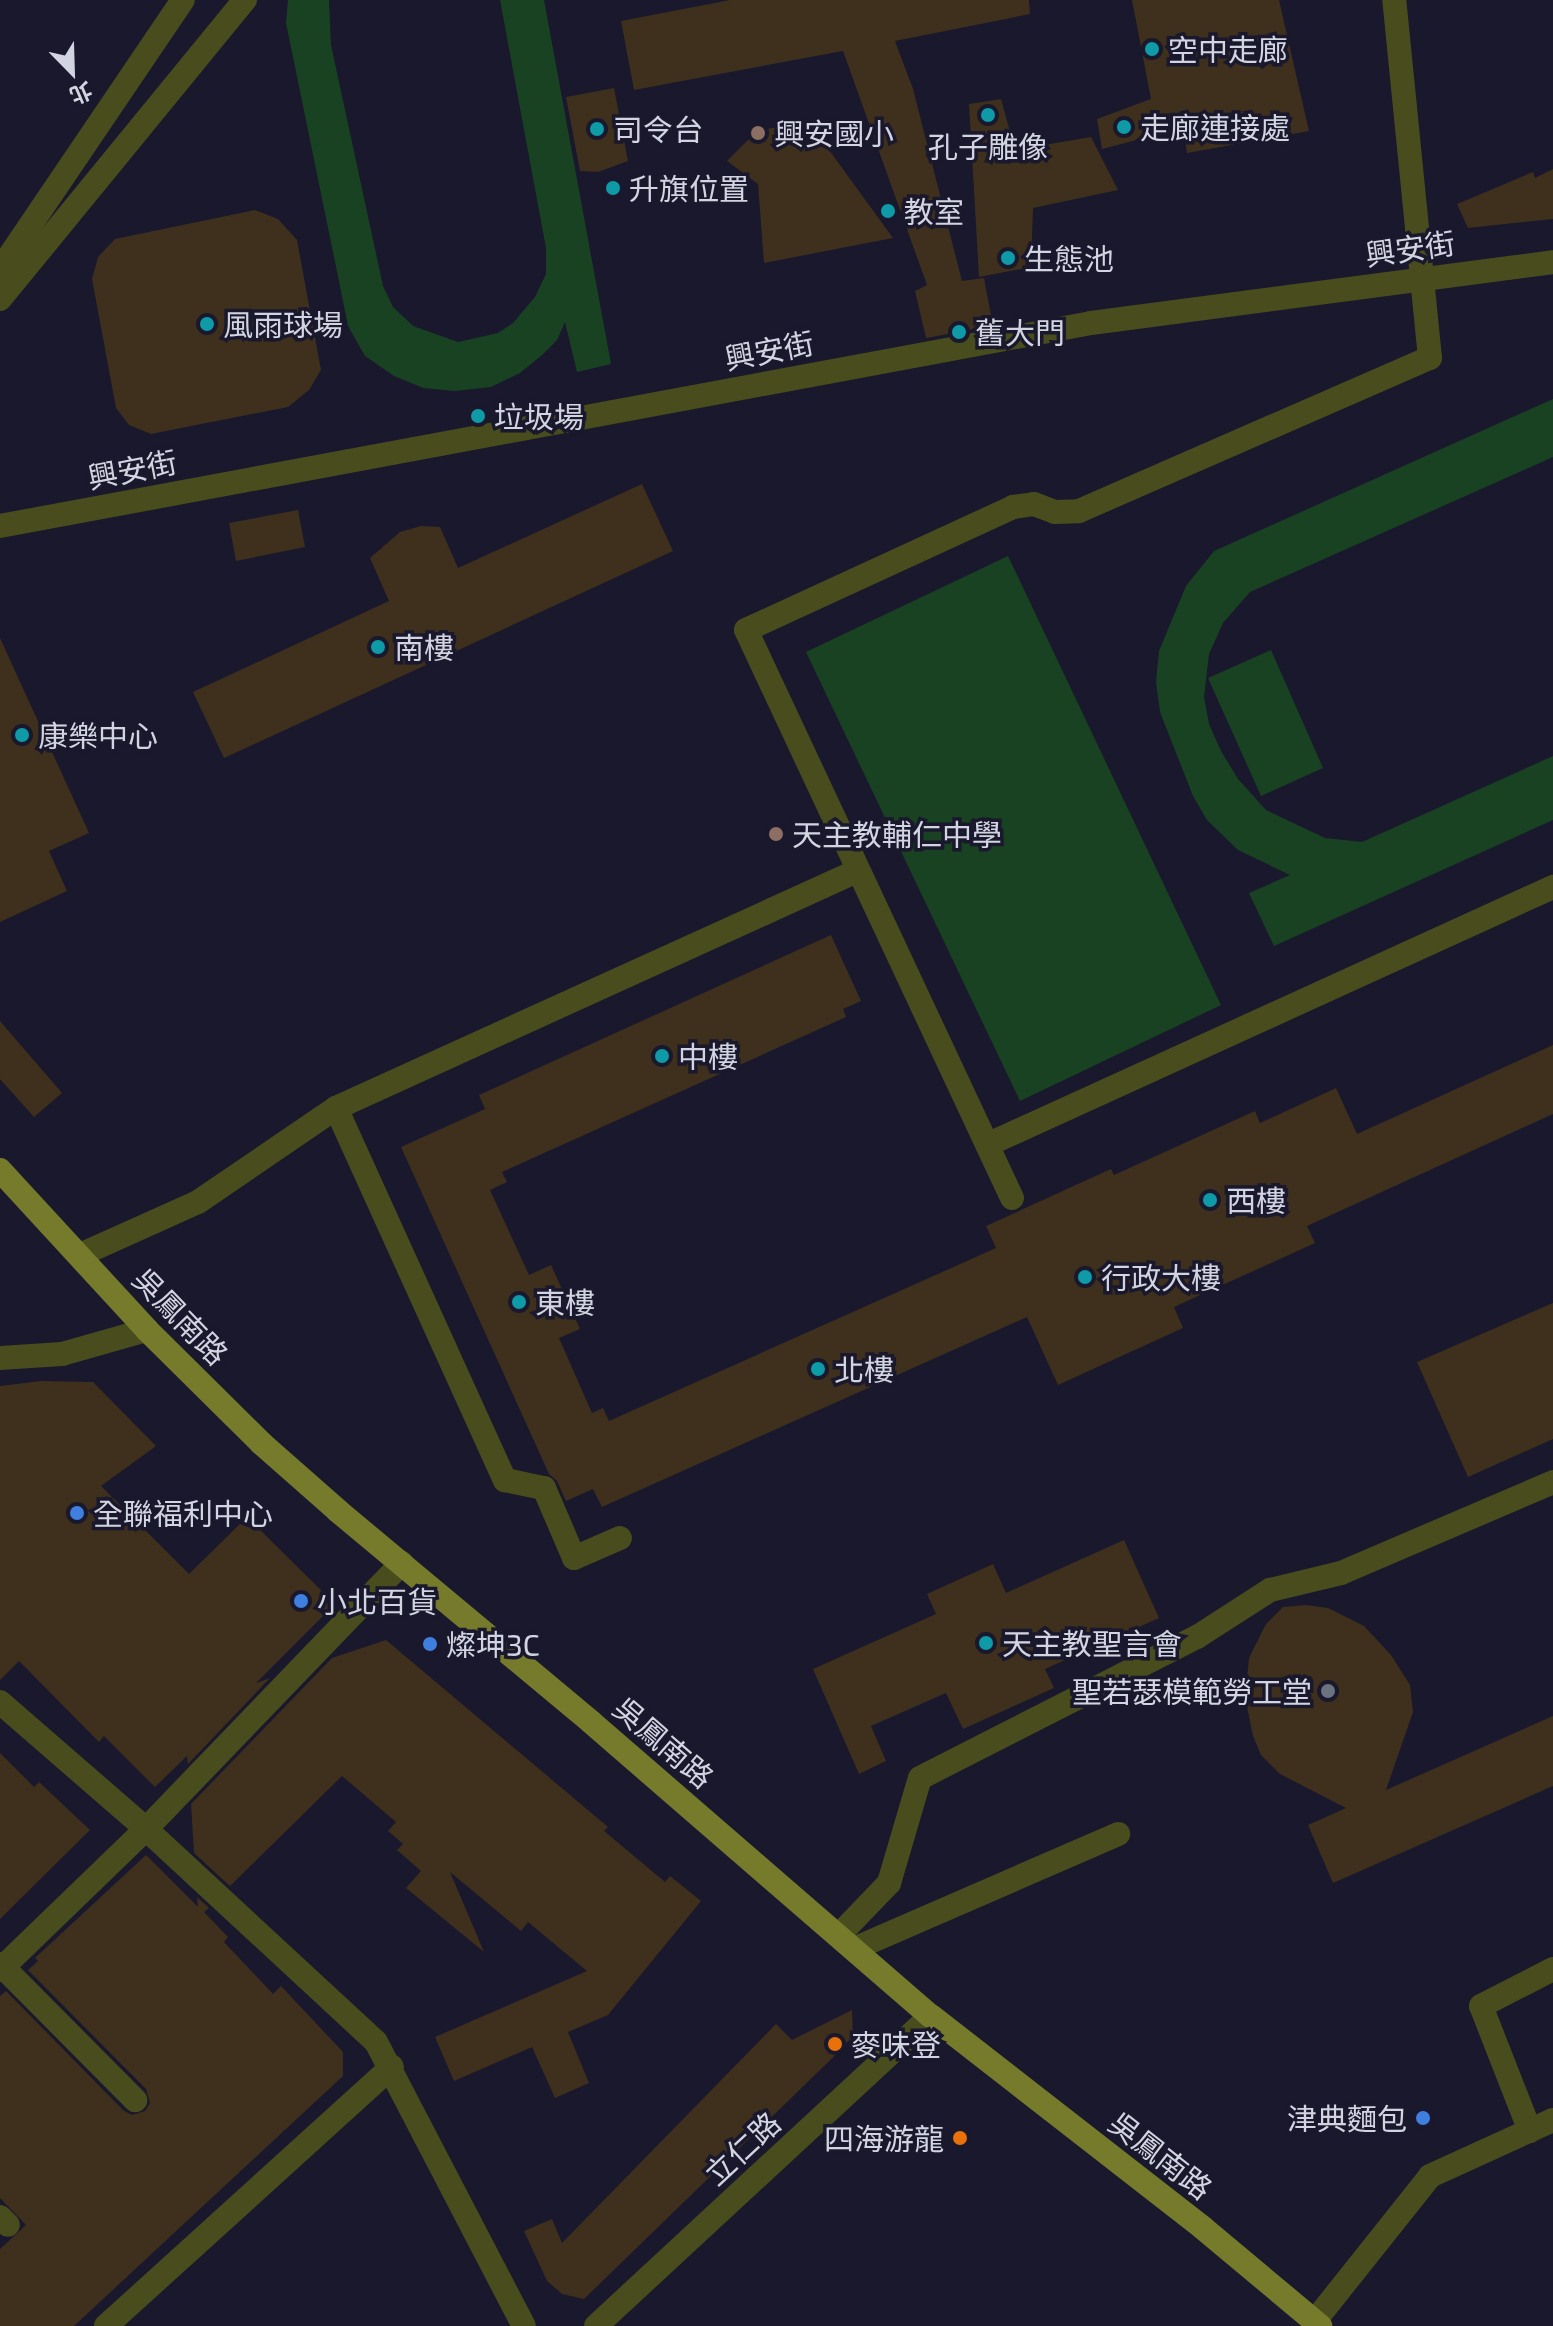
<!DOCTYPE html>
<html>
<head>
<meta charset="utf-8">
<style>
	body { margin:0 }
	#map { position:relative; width:1553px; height:2326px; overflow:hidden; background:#19182c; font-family:"Exo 2","Noto Sans TC",sans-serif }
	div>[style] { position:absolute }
	.green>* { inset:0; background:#194223 }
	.building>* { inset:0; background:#3e301d }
	.minor>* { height:24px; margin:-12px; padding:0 12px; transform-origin:12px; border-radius:12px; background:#494c1d }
	.major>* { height:24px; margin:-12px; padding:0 12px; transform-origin:12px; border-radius:12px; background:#767b2c }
	.dots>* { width:22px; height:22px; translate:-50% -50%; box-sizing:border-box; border:4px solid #19182c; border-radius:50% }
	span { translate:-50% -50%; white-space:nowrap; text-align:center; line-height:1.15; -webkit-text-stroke:7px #19182c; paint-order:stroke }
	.poi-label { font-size:30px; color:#d3d4e1 }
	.left { translate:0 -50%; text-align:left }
	.right { translate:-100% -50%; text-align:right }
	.street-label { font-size:30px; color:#d3d4e1 }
	.north { position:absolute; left:32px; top:32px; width:80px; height:80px; -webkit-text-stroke:6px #19182c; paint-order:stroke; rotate:157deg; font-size:22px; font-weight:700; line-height:32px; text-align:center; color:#d3d4e1 }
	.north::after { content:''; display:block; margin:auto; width:28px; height:36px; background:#d3d4e1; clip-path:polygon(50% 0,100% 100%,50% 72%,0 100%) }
</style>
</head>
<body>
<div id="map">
	<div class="green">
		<div style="clip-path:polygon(288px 0,329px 0,331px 45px,383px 286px,393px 307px,413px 326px,458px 342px,498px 333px,513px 323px,535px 297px,546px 274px,546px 248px,500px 0,544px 0,611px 364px,577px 372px,565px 322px,557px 340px,542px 355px,520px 373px,491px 387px,455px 391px,423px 388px,394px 376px,365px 356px,348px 326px,342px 296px,286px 23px)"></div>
		<div style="clip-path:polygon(1553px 399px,1553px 457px,1250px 592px,1223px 623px,1209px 654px,1204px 697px,1209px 724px,1221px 751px,1238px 779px,1266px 810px,1325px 838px,1362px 842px,1553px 756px,1553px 820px,1274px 946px,1249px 893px,1290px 875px,1238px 850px,1207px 820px,1193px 796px,1160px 712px,1156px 682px,1159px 651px,1186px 586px,1214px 551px)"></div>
		<div style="clip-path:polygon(1008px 556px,1221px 1005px,1020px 1101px,806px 652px)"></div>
		<div style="clip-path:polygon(1271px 650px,1323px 768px,1261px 796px,1208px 678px)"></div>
	</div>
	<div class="building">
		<div style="clip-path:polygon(730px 0,1029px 0,1030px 14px,895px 41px,913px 89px,962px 281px,984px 278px,993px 326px,926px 338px,915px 291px,927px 285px,843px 51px,634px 90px,621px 21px)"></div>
		<div style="clip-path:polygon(1132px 0,1279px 0,1309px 131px,1187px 153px,1183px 128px,1102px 149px,1097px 119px,1151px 99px)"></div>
		<div style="clip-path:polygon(614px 88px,628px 161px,598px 172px,580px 171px,566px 97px)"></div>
		<div style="clip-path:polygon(1001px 99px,1015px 150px,1091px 137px,1118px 190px,1033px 208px,1031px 267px,979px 277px,969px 104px)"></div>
		<div style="clip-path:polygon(808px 121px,893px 238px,764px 263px,758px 184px,727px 161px,757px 131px)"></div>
		<div style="clip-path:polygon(1553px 169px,1553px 219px,1468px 228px,1457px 204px,1533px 172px,1535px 178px)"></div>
		<div style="clip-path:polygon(255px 210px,278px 219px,297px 240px,321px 370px,309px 390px,288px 407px,151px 434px,129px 425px,116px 408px,92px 279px,98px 257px,115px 239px)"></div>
		<div style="clip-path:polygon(642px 484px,673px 551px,224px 758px,193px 692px,389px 601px,370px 558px,400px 532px,421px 526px,440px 527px,458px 568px)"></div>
		<div style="clip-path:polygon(298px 510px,305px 547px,236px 561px,229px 523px)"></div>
		<div style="clip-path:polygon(0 638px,89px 833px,49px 851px,67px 891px,0 922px)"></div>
		<div style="clip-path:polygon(831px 935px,861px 1001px,843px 1009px,846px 1017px,502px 1172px,507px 1182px,490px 1190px,529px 1275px,551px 1265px,580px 1329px,559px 1338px,592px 1413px,603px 1408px,609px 1421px,996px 1248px,986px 1226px,1111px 1169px,1114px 1175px,1255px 1111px,1260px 1123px,1336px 1088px,1357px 1134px,1553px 1045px,1553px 1114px,1307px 1226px,1315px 1243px,1174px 1307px,1183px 1328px,1058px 1385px,1027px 1317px,602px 1507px,593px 1489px,566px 1501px,557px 1481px,549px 1474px,401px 1147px,485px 1109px,479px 1095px)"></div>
		<div style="clip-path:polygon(0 1021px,62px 1093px,34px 1117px,0 1079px)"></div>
		<div style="clip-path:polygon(1553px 1303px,1553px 1439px,1468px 1477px,1417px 1362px)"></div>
		<div style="clip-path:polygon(41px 1381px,93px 1382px,156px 1446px,101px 1486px,189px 1574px,247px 1517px,335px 1604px,256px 1683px,270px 1678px,188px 1764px,187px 1756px,155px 1787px,104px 1736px,99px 1742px,19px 1661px,0 1680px,0 1386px)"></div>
		<div style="clip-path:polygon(1124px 1540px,1159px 1618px,1045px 1669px,1054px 1688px,963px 1729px,946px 1693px,871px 1726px,886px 1761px,859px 1774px,813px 1669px,936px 1614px,927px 1594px,993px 1564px,1006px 1593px)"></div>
		<div style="clip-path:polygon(1306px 1605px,1328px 1608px,1364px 1626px,1391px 1655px,1410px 1685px,1413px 1712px,1386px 1790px,1553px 1716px,1553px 1786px,1333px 1883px,1308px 1825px,1346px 1808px,1280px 1774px,1261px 1755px,1253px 1736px,1245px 1697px,1249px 1658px,1266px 1624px,1283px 1607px)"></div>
		<div style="clip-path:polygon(386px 1640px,608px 1827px,604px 1831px,665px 1882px,670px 1876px,701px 1901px,608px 2015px,568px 2032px,589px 2083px,555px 2098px,532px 2047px,454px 2081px,435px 2037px,587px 1971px,528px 1922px,521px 1931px,450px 1872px,484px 1952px,406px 1888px,421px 1871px,397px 1850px,403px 1844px,388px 1831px,396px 1822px,342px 1776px,230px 1886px,194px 1853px,191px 1804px,332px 1658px)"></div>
		<div style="clip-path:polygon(0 1753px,34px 1787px,39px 1782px,90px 1830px,0 1919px)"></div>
		<div style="clip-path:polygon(146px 1855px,198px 1907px,197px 1897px,209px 1908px,204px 1912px,228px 1937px,224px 1942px,273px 1994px,281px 1986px,343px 2052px,343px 2076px,74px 2326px,0 2326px,0 2249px,26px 2225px,0 2198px,0 1996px,6px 1991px,124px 2111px,132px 2115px,145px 2111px,150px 2103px,146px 2089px,28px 1970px,38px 1961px,35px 1958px)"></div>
		<div style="clip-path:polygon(852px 2010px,853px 2038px,584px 2299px,562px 2294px,547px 2281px,524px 2231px,552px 2219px,562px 2243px,776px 2024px,792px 2040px)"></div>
	</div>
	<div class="minor">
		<div style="left:0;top:270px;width:326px;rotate:-55.9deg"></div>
		<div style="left:0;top:299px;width:387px;rotate:-50.7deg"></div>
		<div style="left:0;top:526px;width:1110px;rotate:-10.54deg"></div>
		<div style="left:1091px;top:323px;width:466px;rotate:-7.5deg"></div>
		<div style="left:336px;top:1108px;width:409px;rotate:65.6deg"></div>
		<div style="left:505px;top:1480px;width:40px;rotate:12deg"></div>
		<div style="left:544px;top:1488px;width:76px;rotate:66.8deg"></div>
		<div style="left:574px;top:1558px;width:50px;rotate:-23.5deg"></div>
		<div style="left:989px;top:1144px;width:620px;rotate:-24.5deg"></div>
		<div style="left:1012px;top:1198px;width:627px;rotate:-115.09deg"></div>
		<div style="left:746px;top:630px;width:294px;rotate:-24.7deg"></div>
		<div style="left:1013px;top:507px;width:21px;rotate:-8deg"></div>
		<div style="left:1034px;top:504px;width:22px;rotate:21deg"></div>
		<div style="left:1055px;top:512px;width:24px;rotate:-2deg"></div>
		<div style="left:1079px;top:511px;width:383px;rotate:-23.6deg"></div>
		<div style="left:1430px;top:358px;width:360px;rotate:-95.7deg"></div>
		<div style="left:80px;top:1255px;width:129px;rotate:-24.2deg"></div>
		<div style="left:198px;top:1202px;width:167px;rotate:-34.3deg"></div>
		<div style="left:336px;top:1108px;width:572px;rotate:-24.46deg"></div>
		<div style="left:0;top:1358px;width:62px;rotate:-3.7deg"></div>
		<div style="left:62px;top:1354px;width:88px;rotate:-15.8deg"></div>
		<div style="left:0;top:1702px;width:194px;rotate:41deg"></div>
		<div style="left:146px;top:1829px;width:313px;rotate:42.8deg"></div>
		<div style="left:376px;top:2042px;width:320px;rotate:62.5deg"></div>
		<div style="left:840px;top:1934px;width:71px;rotate:-46.1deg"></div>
		<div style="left:889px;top:1883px;width:109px;rotate:-73.6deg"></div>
		<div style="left:920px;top:1778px;width:311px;rotate:-27deg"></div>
		<div style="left:1197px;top:1637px;width:87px;rotate:-32.8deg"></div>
		<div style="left:1270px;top:1590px;width:73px;rotate:-13.5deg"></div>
		<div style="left:1341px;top:1573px;width:231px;rotate:-23.2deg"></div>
		<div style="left:856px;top:1948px;width:286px;rotate:-23.5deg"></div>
		<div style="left:0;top:1964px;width:192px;rotate:45.2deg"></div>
		<div style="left:0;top:1970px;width:203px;rotate:-44deg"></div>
		<div style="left:146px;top:1829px;width:369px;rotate:-46.1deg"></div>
		<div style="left:1530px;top:2131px;width:134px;rotate:-111.4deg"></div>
		<div style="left:1481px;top:2006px;width:81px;rotate:-27.2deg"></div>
		<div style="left:0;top:2217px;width:11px;rotate:45deg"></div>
		<div style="left:1314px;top:2322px;width:186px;rotate:-51.5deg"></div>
		<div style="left:1430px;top:2176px;width:135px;rotate:-24.5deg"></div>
		<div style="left:106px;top:2326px;width:386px;rotate:-42.2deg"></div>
		<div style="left:596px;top:2326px;width:456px;rotate:-42.8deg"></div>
	</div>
	<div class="major">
		<div style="left:0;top:1170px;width:217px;rotate:47.4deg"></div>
		<div style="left:147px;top:1330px;width:161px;rotate:44.7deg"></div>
		<div style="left:261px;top:1443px;width:103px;rotate:41.4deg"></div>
		<div style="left:338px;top:1511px;width:329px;rotate:39.8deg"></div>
		<div style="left:591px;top:1722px;width:449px;rotate:40.9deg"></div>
		<div style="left:931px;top:2016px;width:345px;rotate:37.9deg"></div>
		<div style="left:1203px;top:2228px;width:153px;rotate:39.9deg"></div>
	</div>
	<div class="dots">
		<div style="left:1152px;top:49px;background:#0f9aa8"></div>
		<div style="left:988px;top:115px;background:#0f9aa8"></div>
		<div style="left:1124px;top:127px;background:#0f9aa8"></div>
		<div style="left:597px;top:129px;background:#0f9aa8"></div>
		<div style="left:758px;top:133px;background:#8d6e63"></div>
		<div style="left:613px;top:188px;background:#0f9aa8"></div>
		<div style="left:888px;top:211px;background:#0f9aa8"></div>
		<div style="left:1008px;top:258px;background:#0f9aa8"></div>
		<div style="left:207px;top:324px;background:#0f9aa8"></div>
		<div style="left:959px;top:332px;background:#0f9aa8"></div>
		<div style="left:478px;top:416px;background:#0f9aa8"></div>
		<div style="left:378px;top:647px;background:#0f9aa8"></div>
		<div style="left:22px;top:735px;background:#0f9aa8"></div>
		<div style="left:776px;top:834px;background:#8d6e63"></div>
		<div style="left:662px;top:1056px;background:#0f9aa8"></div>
		<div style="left:1210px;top:1200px;background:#0f9aa8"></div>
		<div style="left:1085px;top:1277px;background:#0f9aa8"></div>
		<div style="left:519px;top:1302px;background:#0f9aa8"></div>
		<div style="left:818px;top:1369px;background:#0f9aa8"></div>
		<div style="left:77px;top:1513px;background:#3f7fe0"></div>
		<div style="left:301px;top:1601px;background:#3f7fe0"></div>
		<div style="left:986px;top:1643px;background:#0f9aa8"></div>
		<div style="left:430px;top:1644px;background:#3f7fe0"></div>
		<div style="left:1328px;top:1691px;background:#6b7280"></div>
		<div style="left:835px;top:2044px;background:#e8710a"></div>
		<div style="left:1423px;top:2118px;background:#3f7fe0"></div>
		<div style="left:960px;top:2138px;background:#e8710a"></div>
	</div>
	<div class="poi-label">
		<span class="left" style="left:1168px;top:49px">空中走廊</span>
		<span class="left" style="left:1140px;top:127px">走廊連接處</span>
		<span class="left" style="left:613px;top:129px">司令台</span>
		<span class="left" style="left:774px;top:133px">興安國小</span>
		<span style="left:988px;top:146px">孔子雕像</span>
		<span class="left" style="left:629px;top:188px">升旗位置</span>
		<span class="left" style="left:904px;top:211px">教室</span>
		<span class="left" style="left:1024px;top:258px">生態池</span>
		<span class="left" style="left:223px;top:324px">風雨球場</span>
		<span class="left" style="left:975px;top:332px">舊大門</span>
		<span class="left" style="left:494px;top:416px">垃圾場</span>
		<span class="left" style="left:394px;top:647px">南樓</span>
		<span class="left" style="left:38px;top:735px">康樂中心</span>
		<span class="left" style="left:792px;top:834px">天主教輔仁中學</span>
		<span class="left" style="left:678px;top:1056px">中樓</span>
		<span class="left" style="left:1226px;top:1200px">西樓</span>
		<span class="left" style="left:1101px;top:1277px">行政大樓</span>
		<span class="left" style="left:535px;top:1302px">東樓</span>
		<span class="left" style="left:834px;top:1369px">北樓</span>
		<span class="left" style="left:93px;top:1513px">全聯福利中心</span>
		<span class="left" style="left:317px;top:1601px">小北百貨</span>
		<span class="left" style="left:1002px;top:1643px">天主教聖言會</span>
		<span class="left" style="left:446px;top:1644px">燦坤3C</span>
		<span class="right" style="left:1312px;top:1691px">聖若瑟模範勞工堂</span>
		<span class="left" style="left:851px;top:2044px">麥味登</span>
		<span class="right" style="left:1407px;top:2118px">津典麵包</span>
		<span class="right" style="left:944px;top:2138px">四海游龍</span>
	</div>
	<div class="street-label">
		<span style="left:1410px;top:248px;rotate:-8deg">興安街</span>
		<span style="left:769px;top:350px;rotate:-11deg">興安街</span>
		<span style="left:132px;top:469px;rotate:-11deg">興安街</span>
		<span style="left:181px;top:1316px;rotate:46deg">吳鳳南路</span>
		<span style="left:664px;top:1742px;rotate:41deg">吳鳳南路</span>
		<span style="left:742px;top:2148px;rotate:-43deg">立仁路</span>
		<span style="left:1161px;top:2155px;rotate:38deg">吳鳳南路</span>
	</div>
	<div class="north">北</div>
</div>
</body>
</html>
